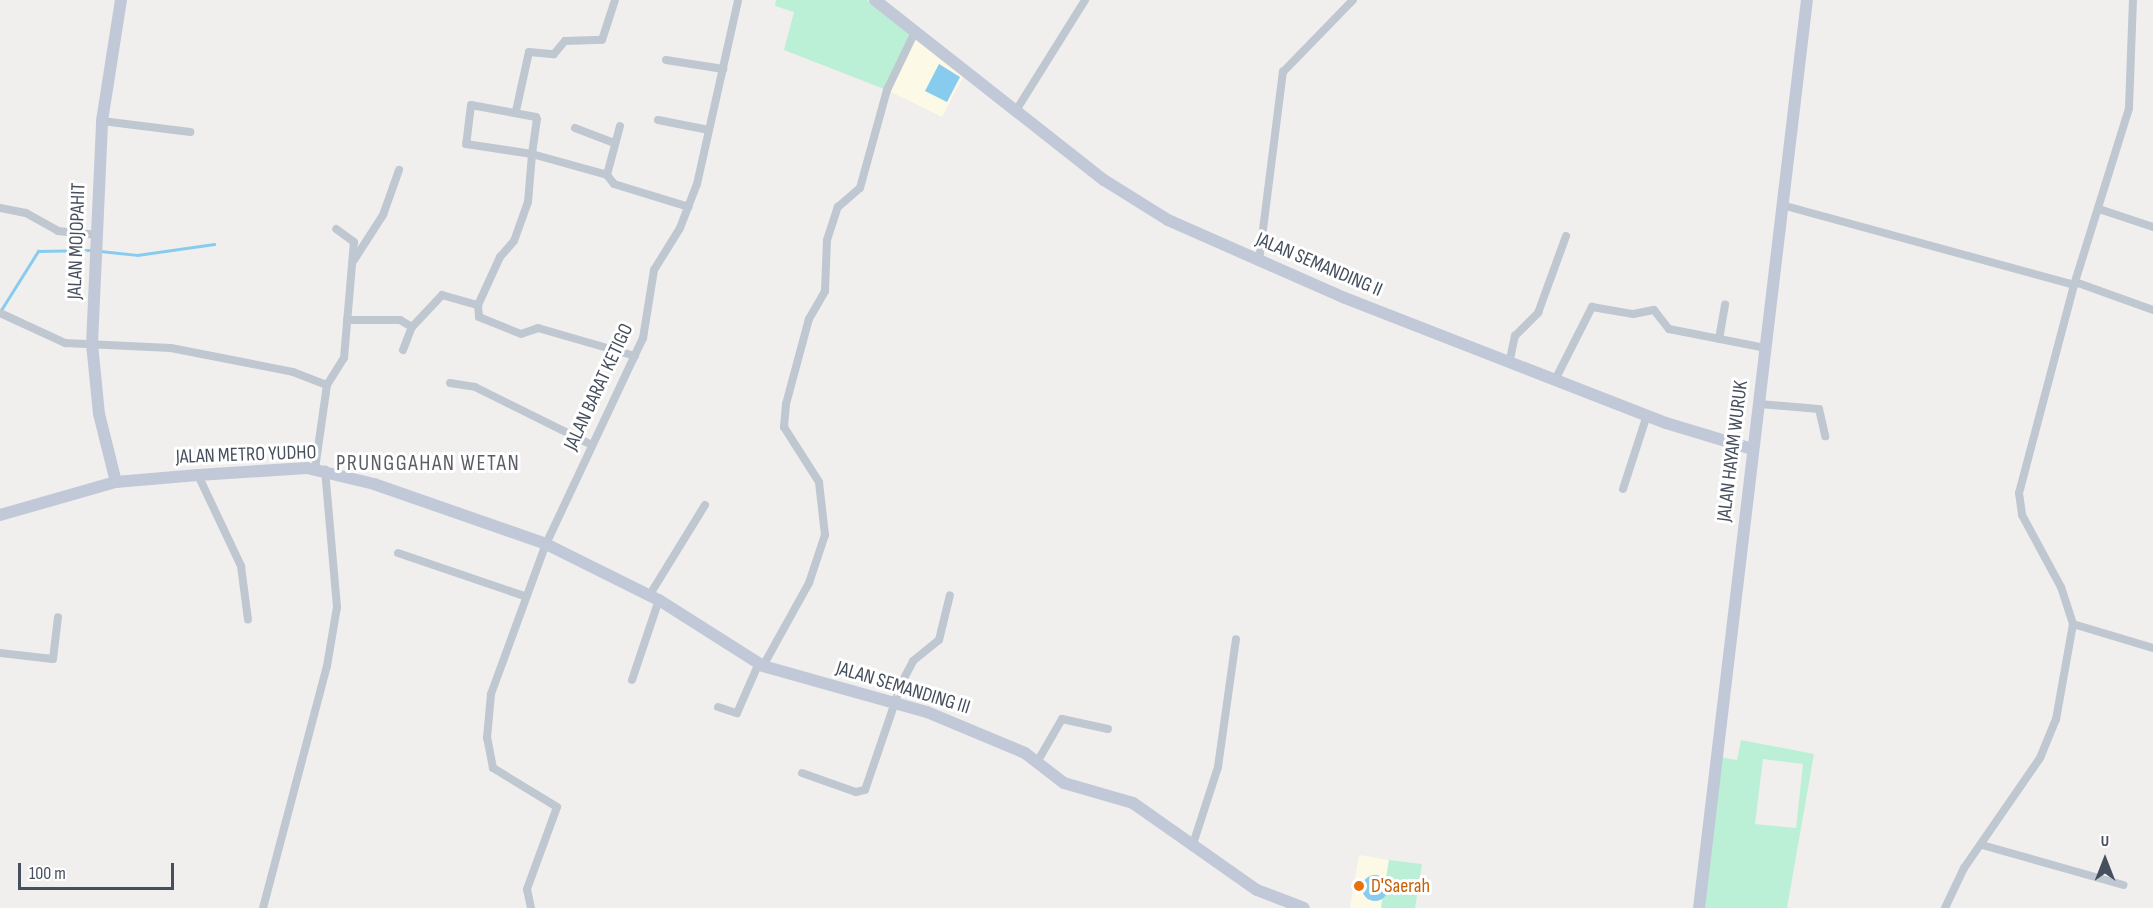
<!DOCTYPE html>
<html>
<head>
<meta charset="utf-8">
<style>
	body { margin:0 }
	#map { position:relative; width:2153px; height:908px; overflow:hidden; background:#f1efee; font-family:"Sofia Sans Condensed",sans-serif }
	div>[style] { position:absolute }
	.commercial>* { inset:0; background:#fcf9e7 }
	.green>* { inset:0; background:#bbf0d6 }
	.water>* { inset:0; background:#87ccee }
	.round { border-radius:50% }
	.stream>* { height:3px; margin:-1.5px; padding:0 1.5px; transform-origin:1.5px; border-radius:1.5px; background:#87ccee }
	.street>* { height:8px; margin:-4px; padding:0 4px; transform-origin:4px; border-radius:4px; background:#bfc7d1 }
	.secondary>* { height:12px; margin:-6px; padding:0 6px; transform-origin:6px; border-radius:6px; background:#c1c9d8 }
	.dots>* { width:16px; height:16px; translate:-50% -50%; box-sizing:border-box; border:3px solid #fff; border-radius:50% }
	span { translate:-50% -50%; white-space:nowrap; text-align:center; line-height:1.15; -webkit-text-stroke:6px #fff; paint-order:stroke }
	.street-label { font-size:20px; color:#464f5d }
	.food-label { font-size:20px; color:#c56008 }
	.left { translate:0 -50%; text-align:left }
	.quarter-label { font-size:22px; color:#5b5e64; letter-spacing:1.5px }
	.north { position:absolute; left:2075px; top:830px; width:60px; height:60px; -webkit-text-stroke:4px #fff; paint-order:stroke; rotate:0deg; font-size:16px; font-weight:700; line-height:24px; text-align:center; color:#464f5d }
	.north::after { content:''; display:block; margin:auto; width:21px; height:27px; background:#464f5d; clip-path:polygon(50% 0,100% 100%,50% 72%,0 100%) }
	.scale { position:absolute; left:18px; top:863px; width:156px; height:27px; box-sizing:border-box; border:3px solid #464f5d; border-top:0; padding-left:8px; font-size:18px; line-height:21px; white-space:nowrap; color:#464f5d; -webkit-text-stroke:4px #fff; paint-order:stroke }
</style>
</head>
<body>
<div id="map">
	<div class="commercial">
		<div style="clip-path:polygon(915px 39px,963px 77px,942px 117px,889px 91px)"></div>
		<div style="clip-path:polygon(1359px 855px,1389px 860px,1381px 908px,1350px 908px)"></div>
	</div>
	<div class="green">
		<div style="clip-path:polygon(776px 0,867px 0,910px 34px,884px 89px,784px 50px,794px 12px,775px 6px)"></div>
		<div style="clip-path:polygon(evenodd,1741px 740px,1814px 754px,1787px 908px,1702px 908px,1720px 757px,1737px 760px,1741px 740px,1763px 759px,1803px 764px,1796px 828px,1755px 824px,1763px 759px)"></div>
		<div style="clip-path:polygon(1389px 860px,1422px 864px,1415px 908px,1381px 908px)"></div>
	</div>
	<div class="water">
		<div style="clip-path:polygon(939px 64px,960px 77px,947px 102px,925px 91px)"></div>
		<div class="round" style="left:1362px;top:875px;width:26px;height:26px"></div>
	</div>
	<div class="stream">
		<div style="left:100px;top:251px;width:37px;rotate:6deg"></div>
		<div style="left:137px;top:255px;width:78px;rotate:-8.1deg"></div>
		<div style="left:1px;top:310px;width:70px;rotate:-57.9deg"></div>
		<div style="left:38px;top:251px;width:55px;rotate:-1deg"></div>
	</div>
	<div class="street">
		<div style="left:666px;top:60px;width:58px;rotate:9deg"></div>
		<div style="left:1017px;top:109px;width:128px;rotate:-58deg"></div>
		<div style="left:516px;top:111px;width:60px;rotate:-77.6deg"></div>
		<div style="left:529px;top:52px;width:25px;rotate:5deg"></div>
		<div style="left:554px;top:54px;width:17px;rotate:-50deg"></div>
		<div style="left:565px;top:41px;width:37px;rotate:-2deg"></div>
		<div style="left:602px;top:40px;width:42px;rotate:-72deg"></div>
		<div style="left:658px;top:120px;width:52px;rotate:11.1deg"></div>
		<div style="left:102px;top:121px;width:89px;rotate:7.1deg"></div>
		<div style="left:620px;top:126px;width:51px;rotate:104.9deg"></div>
		<div style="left:607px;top:175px;width:11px;rotate:52deg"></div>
		<div style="left:614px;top:184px;width:78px;rotate:17deg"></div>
		<div style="left:575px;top:128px;width:42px;rotate:21deg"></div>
		<div style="left:1782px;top:205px;width:303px;rotate:15.3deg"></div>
		<div style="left:2074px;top:285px;width:215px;rotate:104.8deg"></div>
		<div style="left:2019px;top:493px;width:22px;rotate:82deg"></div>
		<div style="left:2022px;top:515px;width:82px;rotate:61.6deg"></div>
		<div style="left:2061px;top:587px;width:39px;rotate:72deg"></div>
		<div style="left:2073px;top:624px;width:97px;rotate:100.1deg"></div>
		<div style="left:2056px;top:719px;width:42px;rotate:112.3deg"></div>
		<div style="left:2040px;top:758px;width:134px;rotate:124.6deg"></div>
		<div style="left:1964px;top:868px;width:44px;rotate:115.4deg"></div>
		<div style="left:0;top:208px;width:26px;rotate:11deg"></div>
		<div style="left:26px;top:213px;width:37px;rotate:29deg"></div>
		<div style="left:58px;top:231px;width:40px;rotate:5.7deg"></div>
		<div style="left:2102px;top:210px;width:54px;rotate:18.4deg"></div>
		<div style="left:354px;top:260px;width:54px;rotate:-57.2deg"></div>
		<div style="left:383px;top:215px;width:48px;rotate:-70.4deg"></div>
		<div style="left:1259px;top:261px;width:191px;rotate:-82.8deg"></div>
		<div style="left:1283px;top:72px;width:100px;rotate:-45.8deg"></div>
		<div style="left:2078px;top:283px;width:80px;rotate:19.8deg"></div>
		<div style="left:2074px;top:285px;width:185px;rotate:-72.7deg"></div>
		<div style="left:2129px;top:108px;width:108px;rotate:-87.9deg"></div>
		<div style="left:478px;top:305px;width:12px;rotate:85deg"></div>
		<div style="left:479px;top:317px;width:45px;rotate:22deg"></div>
		<div style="left:521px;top:334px;width:18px;rotate:-19deg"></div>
		<div style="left:538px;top:328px;width:101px;rotate:16.1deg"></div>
		<div style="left:0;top:313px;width:72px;rotate:24.8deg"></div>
		<div style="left:65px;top:343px;width:106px;rotate:2.7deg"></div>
		<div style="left:171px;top:348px;width:124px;rotate:11.1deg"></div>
		<div style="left:293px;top:372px;width:36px;rotate:21deg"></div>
		<div style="left:327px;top:385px;width:32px;rotate:-58deg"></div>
		<div style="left:344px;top:358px;width:116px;rotate:-85.1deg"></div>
		<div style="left:354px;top:242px;width:22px;rotate:-144deg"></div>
		<div style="left:347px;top:320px;width:53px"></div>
		<div style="left:400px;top:320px;width:14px;rotate:30deg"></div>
		<div style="left:1719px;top:339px;width:35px;rotate:-80deg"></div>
		<div style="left:403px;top:350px;width:25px;rotate:-69deg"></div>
		<div style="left:412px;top:327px;width:44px;rotate:-46.8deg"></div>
		<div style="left:442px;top:295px;width:37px;rotate:16deg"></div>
		<div style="left:478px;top:305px;width:53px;rotate:-65.4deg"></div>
		<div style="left:500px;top:257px;width:21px;rotate:-49deg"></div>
		<div style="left:514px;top:241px;width:41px;rotate:-70.3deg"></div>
		<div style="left:528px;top:202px;width:48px;rotate:-85.2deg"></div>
		<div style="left:532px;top:154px;width:35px;rotate:-82deg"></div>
		<div style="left:537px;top:119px;width:2px;rotate:-117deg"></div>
		<div style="left:536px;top:117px;width:66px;rotate:-169.5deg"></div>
		<div style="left:471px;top:105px;width:39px;rotate:97deg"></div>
		<div style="left:466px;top:144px;width:67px;rotate:8.6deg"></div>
		<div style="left:532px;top:154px;width:78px;rotate:15.6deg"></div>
		<div style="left:1510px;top:359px;width:24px;rotate:-78deg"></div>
		<div style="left:1515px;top:336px;width:33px;rotate:-45deg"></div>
		<div style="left:1538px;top:313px;width:82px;rotate:-70deg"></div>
		<div style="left:1556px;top:378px;width:80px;rotate:-63.1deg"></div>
		<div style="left:1592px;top:307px;width:42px;rotate:9.7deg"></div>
		<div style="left:1633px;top:314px;width:21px;rotate:-11deg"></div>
		<div style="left:1654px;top:310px;width:24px;rotate:52deg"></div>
		<div style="left:1669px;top:329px;width:99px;rotate:11.1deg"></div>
		<div style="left:450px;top:383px;width:25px;rotate:9deg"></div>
		<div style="left:475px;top:387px;width:128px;rotate:26.4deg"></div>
		<div style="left:1760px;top:404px;width:59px;rotate:4.8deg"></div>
		<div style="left:1819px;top:409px;width:28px;rotate:77deg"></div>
		<div style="left:315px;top:469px;width:85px;rotate:-81.9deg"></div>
		<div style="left:198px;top:475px;width:101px;rotate:64.7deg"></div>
		<div style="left:241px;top:566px;width:54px;rotate:82.6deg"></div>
		<div style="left:1623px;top:489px;width:78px;rotate:-72deg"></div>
		<div style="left:398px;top:553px;width:133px;rotate:18.8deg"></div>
		<div style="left:649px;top:596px;width:107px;rotate:-58.4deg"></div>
		<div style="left:2073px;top:624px;width:84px;rotate:16.7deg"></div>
		<div style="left:0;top:653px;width:53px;rotate:6.5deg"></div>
		<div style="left:53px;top:659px;width:42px;rotate:-83.2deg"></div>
		<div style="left:763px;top:666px;width:95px;rotate:-61deg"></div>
		<div style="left:809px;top:583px;width:51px;rotate:-71.6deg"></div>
		<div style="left:825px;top:535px;width:53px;rotate:-96.5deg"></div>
		<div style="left:819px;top:482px;width:65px;rotate:-122.5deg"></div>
		<div style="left:784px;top:427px;width:23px;rotate:-85deg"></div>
		<div style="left:786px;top:404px;width:88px;rotate:-74.9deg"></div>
		<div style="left:809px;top:319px;width:32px;rotate:-60deg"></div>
		<div style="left:825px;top:291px;width:51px;rotate:-87.8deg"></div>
		<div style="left:827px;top:240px;width:35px;rotate:-72deg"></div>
		<div style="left:838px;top:207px;width:29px;rotate:-41deg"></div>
		<div style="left:860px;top:188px;width:102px;rotate:-74.6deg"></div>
		<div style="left:887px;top:90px;width:62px;rotate:-64.3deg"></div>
		<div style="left:632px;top:680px;width:84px;rotate:-71.4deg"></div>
		<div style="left:718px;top:707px;width:20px;rotate:18deg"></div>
		<div style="left:737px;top:713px;width:55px;rotate:-66.3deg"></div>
		<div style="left:1036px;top:764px;width:52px;rotate:-60deg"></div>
		<div style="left:1062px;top:719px;width:47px;rotate:12.3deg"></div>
		<div style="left:802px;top:773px;width:57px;rotate:19.4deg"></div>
		<div style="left:856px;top:792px;width:9px;rotate:-13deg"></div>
		<div style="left:865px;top:790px;width:114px;rotate:-71.1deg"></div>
		<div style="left:902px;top:682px;width:24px;rotate:-62deg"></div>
		<div style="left:913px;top:661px;width:33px;rotate:-39deg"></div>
		<div style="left:939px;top:640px;width:46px;rotate:-76.3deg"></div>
		<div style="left:1193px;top:844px;width:81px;rotate:-72deg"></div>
		<div style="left:1218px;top:767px;width:129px;rotate:-82deg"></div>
		<div style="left:1982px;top:845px;width:147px;rotate:15.8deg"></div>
		<div style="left:263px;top:908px;width:250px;rotate:-75.2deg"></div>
		<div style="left:327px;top:666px;width:60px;rotate:-80.4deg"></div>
		<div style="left:337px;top:607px;width:138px;rotate:-95deg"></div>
		<div style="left:531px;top:908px;width:19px;rotate:-102deg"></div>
		<div style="left:527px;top:889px;width:87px;rotate:-69.9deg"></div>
		<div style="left:557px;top:807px;width:75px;rotate:-148.6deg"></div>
		<div style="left:493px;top:768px;width:31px;rotate:-101deg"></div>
		<div style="left:487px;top:738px;width:44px;rotate:-84.8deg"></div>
		<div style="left:491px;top:694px;width:160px;rotate:-69.9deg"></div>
		<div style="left:546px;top:544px;width:228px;rotate:-64.8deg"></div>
		<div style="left:643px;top:338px;width:69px;rotate:-80.8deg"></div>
		<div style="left:654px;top:270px;width:49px;rotate:-58.2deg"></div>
		<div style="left:680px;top:228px;width:47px;rotate:-68.9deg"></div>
		<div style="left:697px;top:184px;width:189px;rotate:-77.4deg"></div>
	</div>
	<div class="secondary">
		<div style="left:875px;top:0;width:291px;rotate:38.2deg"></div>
		<div style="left:1104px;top:180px;width:75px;rotate:32deg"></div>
		<div style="left:1168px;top:220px;width:193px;rotate:23.8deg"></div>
		<div style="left:1345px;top:298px;width:344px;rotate:21.3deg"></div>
		<div style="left:1666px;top:423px;width:90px;rotate:16.8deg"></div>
		<div style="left:116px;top:482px;width:70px;rotate:-104deg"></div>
		<div style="left:99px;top:414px;width:70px;rotate:-95.7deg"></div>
		<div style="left:92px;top:344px;width:223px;rotate:-87.4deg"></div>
		<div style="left:102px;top:121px;width:122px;rotate:-81.1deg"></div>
		<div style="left:0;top:515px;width:121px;rotate:-15.9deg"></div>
		<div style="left:116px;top:482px;width:82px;rotate:-4.9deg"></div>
		<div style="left:198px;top:475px;width:109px;rotate:-3.7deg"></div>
		<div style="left:307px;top:468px;width:69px;rotate:13.4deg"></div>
		<div style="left:374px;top:484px;width:182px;rotate:19.2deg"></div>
		<div style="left:546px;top:544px;width:126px;rotate:26.4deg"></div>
		<div style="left:659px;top:600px;width:123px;rotate:32.4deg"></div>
		<div style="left:763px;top:666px;width:170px;rotate:15.7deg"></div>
		<div style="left:927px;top:712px;width:106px;rotate:22.7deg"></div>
		<div style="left:1025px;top:753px;width:49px;rotate:37.6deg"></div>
		<div style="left:1064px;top:783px;width:72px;rotate:16.2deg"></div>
		<div style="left:1133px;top:803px;width:151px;rotate:35.1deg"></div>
		<div style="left:1257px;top:890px;width:50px;rotate:21deg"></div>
		<div style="left:1699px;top:908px;width:914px;rotate:-83.22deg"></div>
	</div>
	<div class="dots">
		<div style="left:1359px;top:886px;background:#e8710a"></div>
	</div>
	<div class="street-label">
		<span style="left:77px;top:241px;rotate:-88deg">JALAN MOJOPAHIT</span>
		<span style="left:1319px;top:265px;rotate:23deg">JALAN SEMANDING II</span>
		<span style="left:599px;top:387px;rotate:-65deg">JALAN BARAT KETIGO</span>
		<span style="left:1733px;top:451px;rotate:-83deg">JALAN HAYAM WURUK</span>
		<span style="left:246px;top:455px;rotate:-2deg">JALAN METRO YUDHO</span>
		<span style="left:903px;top:688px;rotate:17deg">JALAN SEMANDING III</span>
	</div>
	<div class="food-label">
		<span class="left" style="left:1371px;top:886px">D'Saerah</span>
	</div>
	<div class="quarter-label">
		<span style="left:428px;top:464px">PRUNGGAHAN WETAN</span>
	</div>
	<div class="north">U</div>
	<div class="scale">100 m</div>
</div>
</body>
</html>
